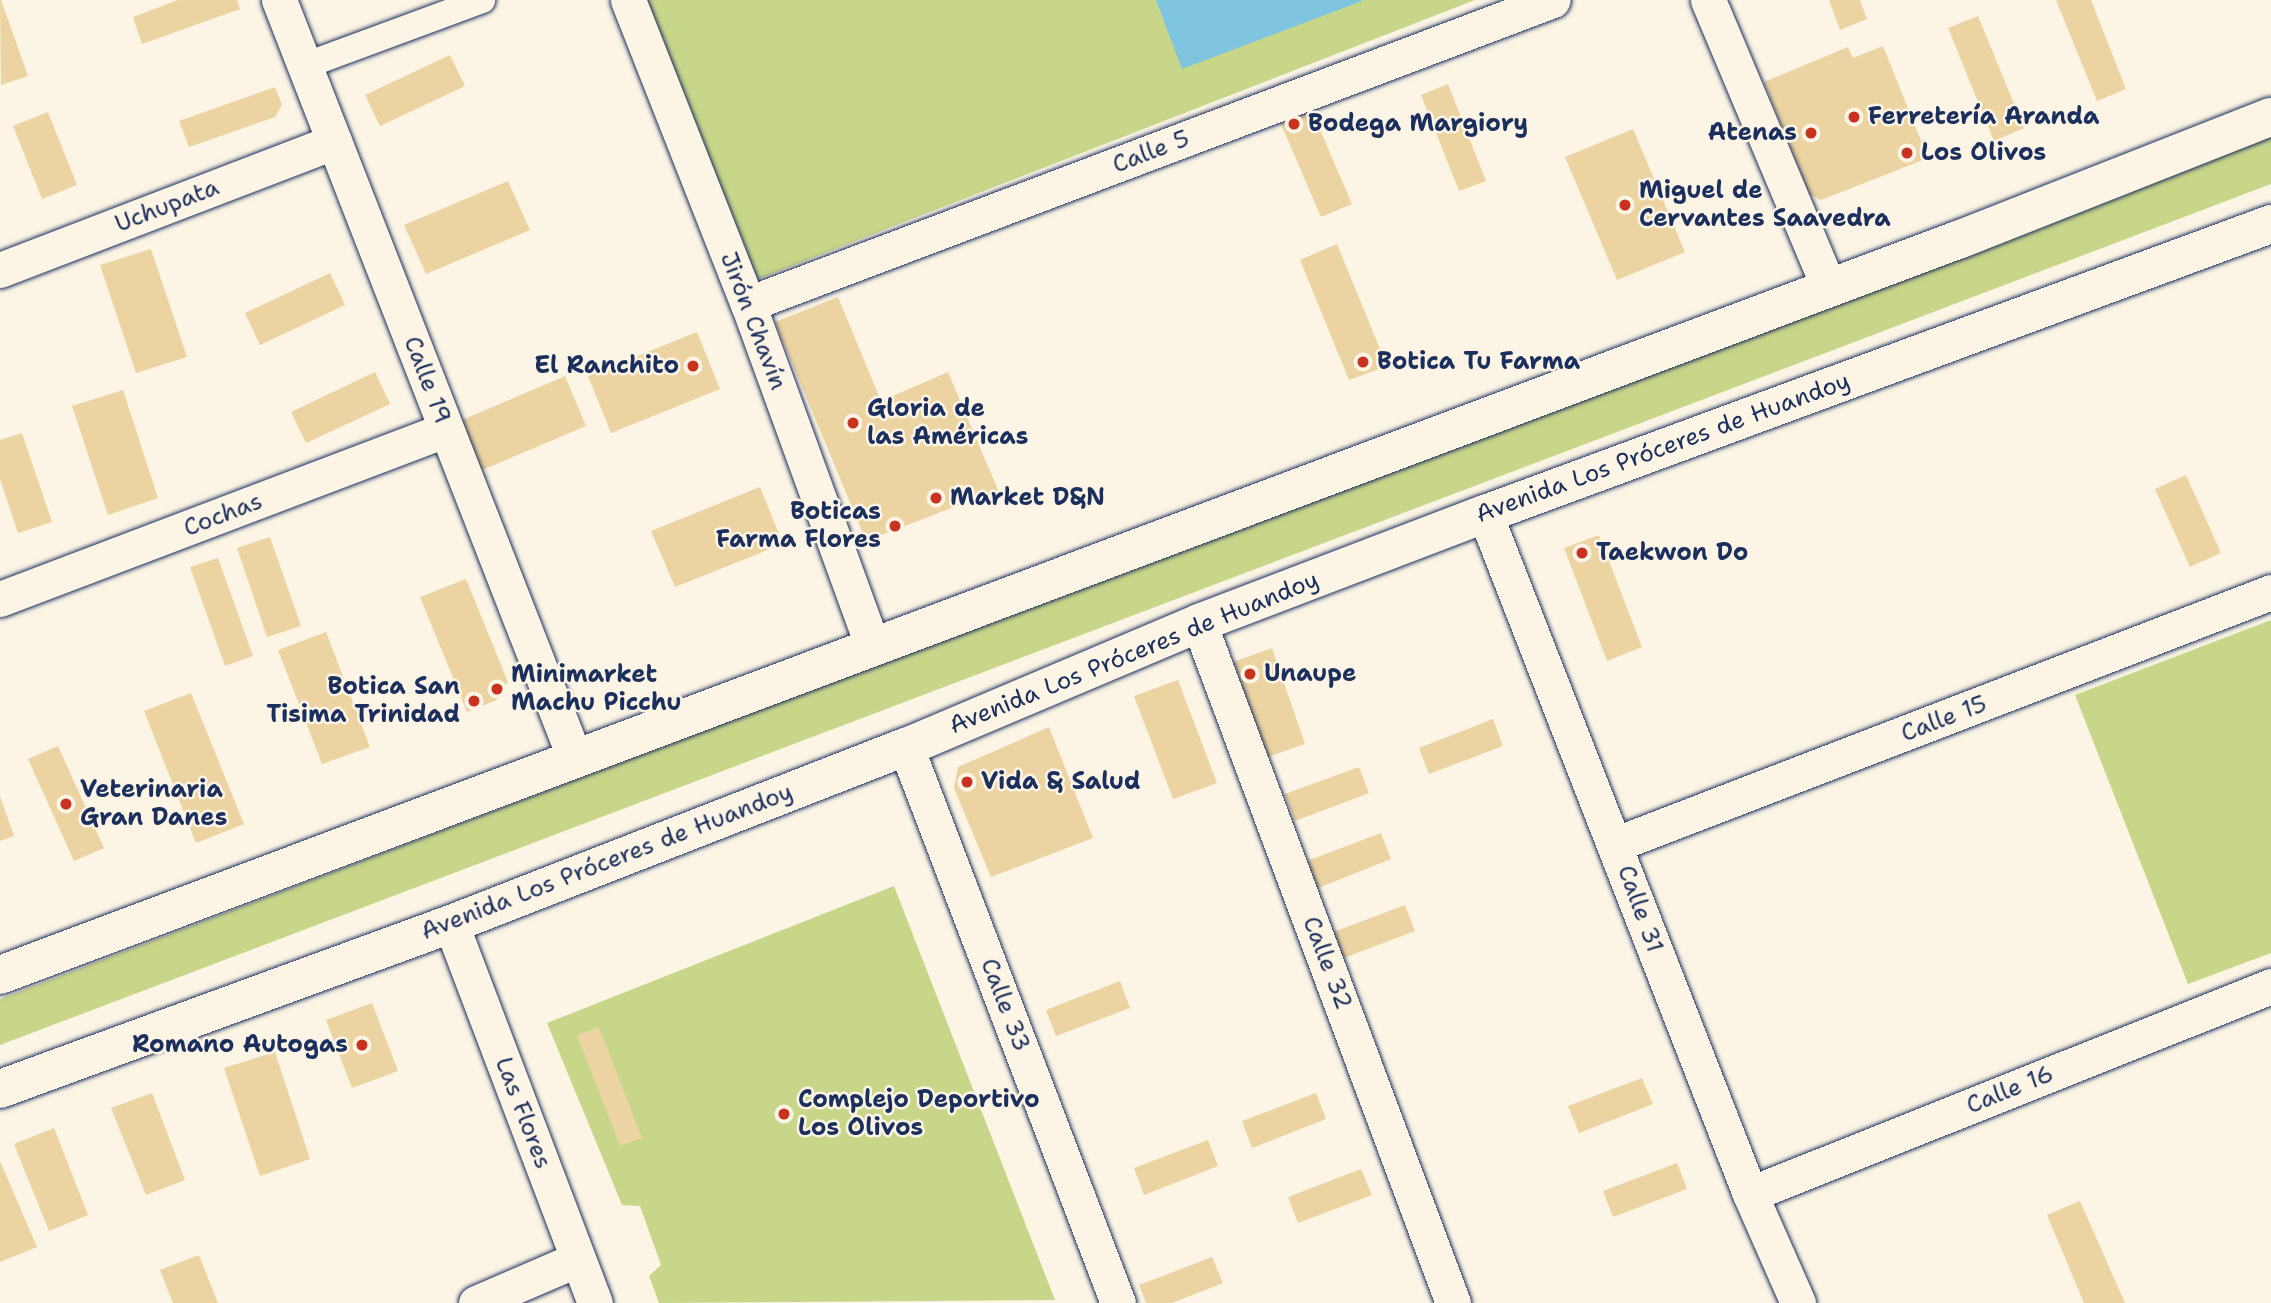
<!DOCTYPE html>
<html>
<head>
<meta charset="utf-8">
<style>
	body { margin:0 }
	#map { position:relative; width:2271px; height:1303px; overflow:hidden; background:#fcf5e5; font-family:"Shantell Sans",sans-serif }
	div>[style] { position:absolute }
	.green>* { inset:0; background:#c8d68a }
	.water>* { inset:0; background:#7fc5e0 }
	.building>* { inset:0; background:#ecd3a2 }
	.roads { filter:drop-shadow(0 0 2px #1b2f5e) drop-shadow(0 0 2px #1b2f5e) }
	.pedestrian>* { height:26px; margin:-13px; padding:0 13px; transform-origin:13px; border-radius:13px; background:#fcf5e5 }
	.minor>* { height:35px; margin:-17.5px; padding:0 17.5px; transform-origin:17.5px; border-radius:17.5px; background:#fcf5e5 }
	.secondary>* { height:38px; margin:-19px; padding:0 19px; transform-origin:19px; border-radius:19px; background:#fcf5e5 }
	.dots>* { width:19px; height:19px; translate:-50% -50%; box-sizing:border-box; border:4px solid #fcf5e5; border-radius:50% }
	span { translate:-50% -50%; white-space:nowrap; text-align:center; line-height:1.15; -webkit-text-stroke:5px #fcf5e5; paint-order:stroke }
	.poi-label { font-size:24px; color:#1b2f5e; font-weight:700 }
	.left { translate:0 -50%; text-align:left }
	.right { translate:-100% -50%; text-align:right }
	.street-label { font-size:24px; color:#1b2f5e }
</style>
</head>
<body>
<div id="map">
	<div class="green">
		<div style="clip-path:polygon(639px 0,1475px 0,745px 284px)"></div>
		<div style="clip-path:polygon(2271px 134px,2271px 184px,0 1045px,0 999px)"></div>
		<div style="clip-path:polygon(2271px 620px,2271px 953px,2188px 984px,2075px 695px)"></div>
		<div style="clip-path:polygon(894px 886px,1055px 1300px,659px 1303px,649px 1276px,661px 1265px,640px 1206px,622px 1205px,547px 1023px)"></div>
	</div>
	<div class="water">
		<div style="clip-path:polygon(1156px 0,1361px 0,1362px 1px,1182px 69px)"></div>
	</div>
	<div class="building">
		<div style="clip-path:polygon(1px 0,28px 76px,1px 85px,0 0)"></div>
		<div style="clip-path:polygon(178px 0,237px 0,240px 9px,142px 44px,133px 17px)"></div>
		<div style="clip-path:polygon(1829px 0,1860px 0,1867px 19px,1840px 30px)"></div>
		<div style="clip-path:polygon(2056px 0,2091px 0,2126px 89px,2097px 101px)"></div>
		<div style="clip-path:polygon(1978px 16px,2024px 128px,1994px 141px,1948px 28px)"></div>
		<div style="clip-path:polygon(1883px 46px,1928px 158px,1821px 200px,1810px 195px,1764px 82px,1848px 47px,1853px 58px)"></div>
		<div style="clip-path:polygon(450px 55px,465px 86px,380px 126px,365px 95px)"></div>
		<div style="clip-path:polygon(1448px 84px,1486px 181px,1459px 191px,1421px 95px)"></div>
		<div style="clip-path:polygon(275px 87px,282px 105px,275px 117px,189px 147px,179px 121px)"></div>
		<div style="clip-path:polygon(1309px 104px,1352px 204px,1321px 217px,1278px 117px)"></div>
		<div style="clip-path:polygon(48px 112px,77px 185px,42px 199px,13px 126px)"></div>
		<div style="clip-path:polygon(1633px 129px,1685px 252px,1617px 280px,1565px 157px)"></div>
		<div style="clip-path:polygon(508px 181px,530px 230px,426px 274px,404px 225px)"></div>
		<div style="clip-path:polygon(1337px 244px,1387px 366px,1349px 380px,1300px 260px)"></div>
		<div style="clip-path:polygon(151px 249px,187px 357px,136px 373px,100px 265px)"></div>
		<div style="clip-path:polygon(330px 273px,345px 305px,260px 345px,245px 313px)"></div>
		<div style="clip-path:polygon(838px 297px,881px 401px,948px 372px,998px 490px,866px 541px,775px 322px)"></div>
		<div style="clip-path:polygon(697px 332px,720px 389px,611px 433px,588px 376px)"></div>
		<div style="clip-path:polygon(375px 372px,390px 404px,306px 443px,291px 412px)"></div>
		<div style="clip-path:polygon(565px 376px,586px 426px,482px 470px,460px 421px)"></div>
		<div style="clip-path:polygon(123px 390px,158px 498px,108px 515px,72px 406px)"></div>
		<div style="clip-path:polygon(22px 433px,52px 522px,18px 533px,0 479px,0 440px)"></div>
		<div style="clip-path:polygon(2186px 475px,2221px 553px,2190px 567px,2155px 489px)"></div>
		<div style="clip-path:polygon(760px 487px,783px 544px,675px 587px,651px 531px)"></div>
		<div style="clip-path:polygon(1599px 535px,1642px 647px,1607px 661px,1564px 548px)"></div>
		<div style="clip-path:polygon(270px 537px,301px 626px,267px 637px,237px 548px)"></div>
		<div style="clip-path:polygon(218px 558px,253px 656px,225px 666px,190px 567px)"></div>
		<div style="clip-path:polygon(466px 579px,508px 682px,497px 700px,467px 712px,420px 597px)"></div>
		<div style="clip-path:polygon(326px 632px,370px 747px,322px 764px,278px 650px)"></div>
		<div style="clip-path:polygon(1272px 648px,1305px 744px,1267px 757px,1233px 662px)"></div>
		<div style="clip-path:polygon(1178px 680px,1217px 783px,1173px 799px,1134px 696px)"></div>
		<div style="clip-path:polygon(191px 693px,244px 824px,196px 843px,144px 711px)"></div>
		<div style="clip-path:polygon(1493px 719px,1503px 746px,1429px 774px,1419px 748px)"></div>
		<div style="clip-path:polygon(1049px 727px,1093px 838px,991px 877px,954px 788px,958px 767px)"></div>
		<div style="clip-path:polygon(58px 746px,104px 848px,74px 861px,28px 759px)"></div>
		<div style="clip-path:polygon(1359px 767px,1369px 793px,1295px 821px,1285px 794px)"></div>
		<div style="clip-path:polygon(0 796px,14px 836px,0 841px)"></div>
		<div style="clip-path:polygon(1381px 833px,1391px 859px,1318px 888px,1307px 861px)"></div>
		<div style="clip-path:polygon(1405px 905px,1415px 931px,1341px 959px,1331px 933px)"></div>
		<div style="clip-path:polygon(1120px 981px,1130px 1008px,1056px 1036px,1046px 1010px)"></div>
		<div style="clip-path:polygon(372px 1003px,398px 1071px,352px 1088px,326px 1020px)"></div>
		<div style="clip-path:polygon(599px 1027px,642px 1138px,620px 1146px,577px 1035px)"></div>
		<div style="clip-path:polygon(275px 1052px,310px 1159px,260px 1176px,224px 1068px)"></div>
		<div style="clip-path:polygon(1642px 1078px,1653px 1104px,1579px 1133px,1568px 1106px)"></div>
		<div style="clip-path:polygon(152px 1093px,185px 1180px,146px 1195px,111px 1108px)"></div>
		<div style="clip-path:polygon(1316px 1093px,1326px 1119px,1252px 1148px,1242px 1121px)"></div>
		<div style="clip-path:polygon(54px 1128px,88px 1215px,49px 1231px,14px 1144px)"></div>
		<div style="clip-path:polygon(1208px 1140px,1218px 1166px,1144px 1195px,1134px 1168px)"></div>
		<div style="clip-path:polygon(0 1161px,37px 1247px,0 1262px)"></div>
		<div style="clip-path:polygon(1677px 1163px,1687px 1189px,1613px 1217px,1603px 1191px)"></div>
		<div style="clip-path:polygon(1361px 1169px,1372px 1195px,1298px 1223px,1288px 1197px)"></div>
		<div style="clip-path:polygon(2080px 1201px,2125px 1303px,2084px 1303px,2047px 1215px)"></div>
		<div style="clip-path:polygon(199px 1255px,218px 1303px,173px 1303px,160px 1270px)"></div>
		<div style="clip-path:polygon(1212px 1257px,1223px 1283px,1172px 1303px,1146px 1303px,1139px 1285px)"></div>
	</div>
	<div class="roads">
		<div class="pedestrian">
			<div style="left:304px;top:66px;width:190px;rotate:-20.3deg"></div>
		</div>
		<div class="minor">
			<div style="left:279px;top:0;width:815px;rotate:68.69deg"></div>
			<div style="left:628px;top:0;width:327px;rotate:68.5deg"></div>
			<div style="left:748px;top:304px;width:362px;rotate:70deg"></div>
			<div style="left:1708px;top:0;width:312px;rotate:67.2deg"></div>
			<div style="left:0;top:270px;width:358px;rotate:-21deg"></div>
			<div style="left:748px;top:304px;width:860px;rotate:-20.69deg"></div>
			<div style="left:1485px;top:514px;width:730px;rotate:68.71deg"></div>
			<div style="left:1750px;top:1194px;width:119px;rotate:66.2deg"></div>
			<div style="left:0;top:599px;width:477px;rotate:-20.8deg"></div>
			<div style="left:1199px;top:623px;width:726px;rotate:69.52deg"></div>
			<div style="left:906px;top:747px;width:595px;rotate:69.13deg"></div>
			<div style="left:1616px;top:844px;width:702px;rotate:-21.04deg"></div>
			<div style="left:451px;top:924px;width:405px;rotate:69.2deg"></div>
			<div style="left:1750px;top:1194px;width:561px;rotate:-21.76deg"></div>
			<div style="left:476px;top:1303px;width:111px;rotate:-23.3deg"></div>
		</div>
		<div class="secondary">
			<div style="left:0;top:975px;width:2091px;rotate:-20.58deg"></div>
			<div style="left:1958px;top:240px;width:336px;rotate:-21.5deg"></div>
			<div style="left:0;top:1089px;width:480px;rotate:-20.1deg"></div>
			<div style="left:451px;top:924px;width:488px;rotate:-21.3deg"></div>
			<div style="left:906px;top:747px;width:318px;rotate:-22.9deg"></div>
			<div style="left:1199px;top:623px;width:306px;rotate:-20.9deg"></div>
			<div style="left:1485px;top:514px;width:838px;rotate:-20.25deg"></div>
		</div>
	</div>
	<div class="dots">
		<div style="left:1854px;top:117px;background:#c8321e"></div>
		<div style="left:1294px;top:124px;background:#c8321e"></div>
		<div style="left:1811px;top:133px;background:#c8321e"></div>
		<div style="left:1907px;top:153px;background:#c8321e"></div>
		<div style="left:1625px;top:205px;background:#c8321e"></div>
		<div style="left:1363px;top:362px;background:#c8321e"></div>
		<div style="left:693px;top:366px;background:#c8321e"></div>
		<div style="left:853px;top:423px;background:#c8321e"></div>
		<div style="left:936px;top:498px;background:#c8321e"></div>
		<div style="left:895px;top:526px;background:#c8321e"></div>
		<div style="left:1582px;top:553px;background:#c8321e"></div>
		<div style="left:1250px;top:674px;background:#c8321e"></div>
		<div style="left:497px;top:689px;background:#c8321e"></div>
		<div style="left:474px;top:701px;background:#c8321e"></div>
		<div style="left:967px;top:782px;background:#c8321e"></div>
		<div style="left:66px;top:804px;background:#c8321e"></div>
		<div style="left:362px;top:1045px;background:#c8321e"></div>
		<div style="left:784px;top:1114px;background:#c8321e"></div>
	</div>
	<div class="poi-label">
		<span class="left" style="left:1868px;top:117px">Ferretería Aranda</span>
		<span class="left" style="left:1308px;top:124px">Bodega Margiory</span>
		<span class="right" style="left:1797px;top:133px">Atenas</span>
		<span class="left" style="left:1921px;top:153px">Los Olivos</span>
		<span class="left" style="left:1639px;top:205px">Miguel de<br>Cervantes Saavedra</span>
		<span class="left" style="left:1377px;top:362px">Botica Tu Farma</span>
		<span class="right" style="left:679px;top:366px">El Ranchito</span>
		<span class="left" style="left:867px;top:423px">Gloria de<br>las Américas</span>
		<span class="left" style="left:950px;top:498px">Market D&amp;N</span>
		<span class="right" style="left:881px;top:526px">Boticas<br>Farma Flores</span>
		<span class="left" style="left:1596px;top:553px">Taekwon Do</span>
		<span class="left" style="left:1264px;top:674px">Unaupe</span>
		<span class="left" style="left:511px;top:689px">Minimarket<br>Machu Picchu</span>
		<span class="right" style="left:460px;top:701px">Botica San<br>Tisima Trinidad</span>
		<span class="left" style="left:981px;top:782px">Vida &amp; Salud</span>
		<span class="left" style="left:80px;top:804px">Veterinaria<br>Gran Danes</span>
		<span class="right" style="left:348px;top:1045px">Romano Autogas</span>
		<span class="left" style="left:798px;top:1114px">Complejo Deportivo<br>Los Olivos</span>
	</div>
	<div class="street-label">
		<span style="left:1151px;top:152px;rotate:-21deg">Calle 5</span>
		<span style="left:167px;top:206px;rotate:-21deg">Uchupata</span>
		<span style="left:753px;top:321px;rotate:69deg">Jirón Chavín</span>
		<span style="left:427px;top:380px;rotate:69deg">Calle 19</span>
		<span style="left:1663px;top:448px;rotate:-20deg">Avenida Los Próceres de Huandoy</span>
		<span style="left:223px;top:515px;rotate:-21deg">Cochas</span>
		<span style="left:1134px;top:653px;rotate:-22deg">Avenida Los Próceres de Huandoy</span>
		<span style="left:1944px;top:719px;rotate:-21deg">Calle 15</span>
		<span style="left:607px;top:862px;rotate:-21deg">Avenida Los Próceres de Huandoy</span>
		<span style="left:1640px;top:909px;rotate:70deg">Calle 31</span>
		<span style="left:1327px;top:963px;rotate:69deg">Calle 32</span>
		<span style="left:1005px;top:1005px;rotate:69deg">Calle 33</span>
		<span style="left:2010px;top:1090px;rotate:-22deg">Calle 16</span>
		<span style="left:523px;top:1113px;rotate:69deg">Las Flores</span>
	</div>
</div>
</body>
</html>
